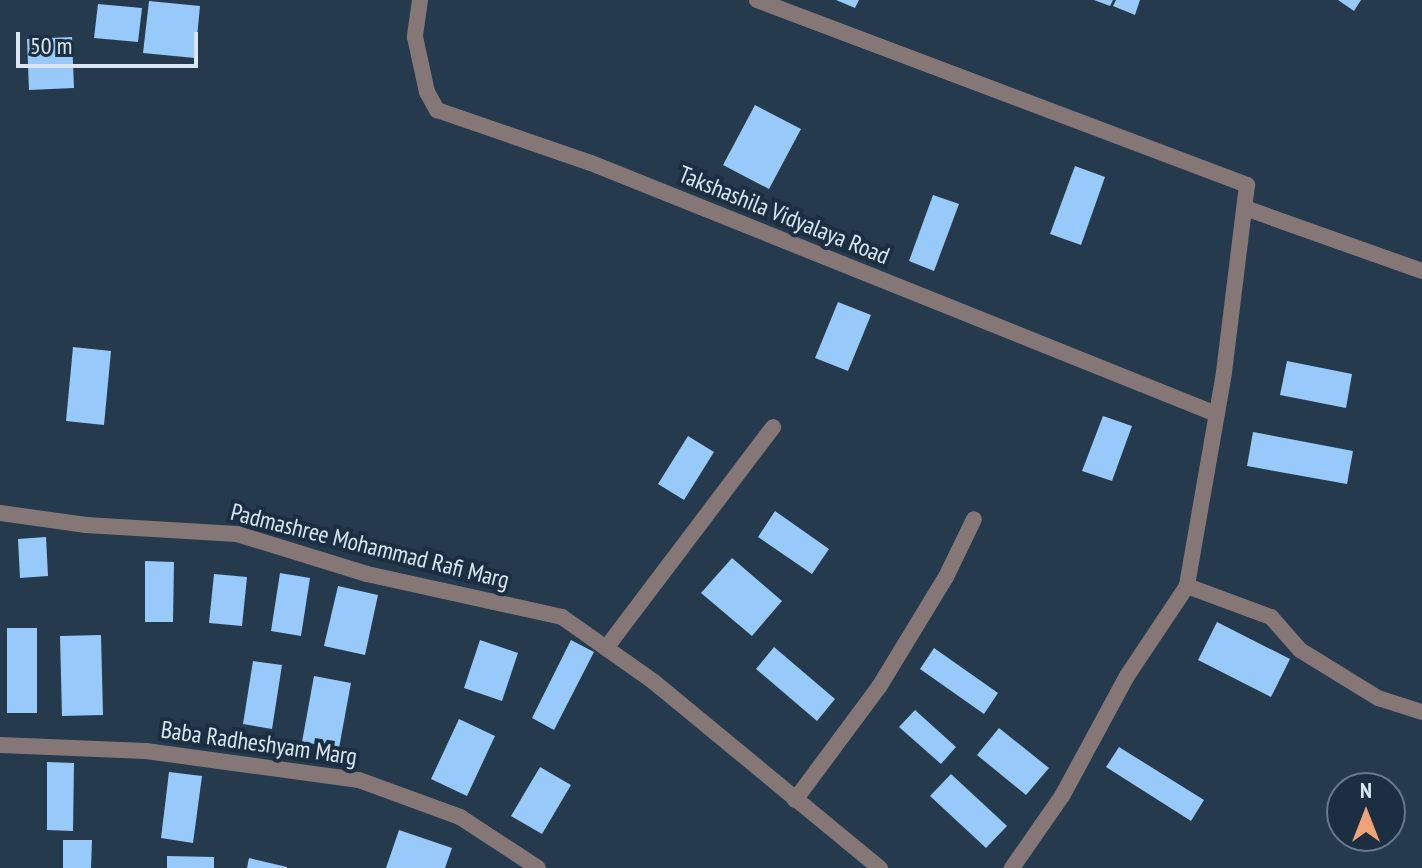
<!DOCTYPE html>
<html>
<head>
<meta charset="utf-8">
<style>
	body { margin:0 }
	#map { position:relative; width:1422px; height:868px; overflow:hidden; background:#263a4d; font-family:"PT Sans Narrow",sans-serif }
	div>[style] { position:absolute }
	.building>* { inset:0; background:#97c9fa }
	.street>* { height:16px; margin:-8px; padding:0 8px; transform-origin:8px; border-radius:8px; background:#867777 }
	span { translate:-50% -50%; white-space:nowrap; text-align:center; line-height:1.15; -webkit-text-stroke:8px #1c2f42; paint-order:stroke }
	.street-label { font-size:24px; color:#dae7f3 }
	.north { position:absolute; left:1326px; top:772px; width:80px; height:80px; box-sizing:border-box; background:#1c2f42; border:2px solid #687989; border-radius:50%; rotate:0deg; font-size:22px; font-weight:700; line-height:32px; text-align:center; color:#dae7f3 }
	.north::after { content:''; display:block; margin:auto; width:28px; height:36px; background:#efa376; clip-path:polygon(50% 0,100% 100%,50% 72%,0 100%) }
	.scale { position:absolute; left:16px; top:32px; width:182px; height:36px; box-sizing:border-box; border:4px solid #dae7f3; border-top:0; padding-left:10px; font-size:24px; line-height:28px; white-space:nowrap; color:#dae7f3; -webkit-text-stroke:6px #1c2f42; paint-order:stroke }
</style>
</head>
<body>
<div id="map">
	<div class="building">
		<div style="clip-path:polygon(836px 0,859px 0,855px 8px)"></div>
		<div style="clip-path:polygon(1094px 0,1113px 0,1110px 6px)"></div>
		<div style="clip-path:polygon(1116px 0,1140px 0,1135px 15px,1113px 6px)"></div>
		<div style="clip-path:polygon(1338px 0,1361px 0,1354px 11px)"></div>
		<div style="clip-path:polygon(149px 1px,200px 6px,195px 58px,143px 53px)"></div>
		<div style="clip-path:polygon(98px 4px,142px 8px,138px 42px,94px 38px)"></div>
		<div style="clip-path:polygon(72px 37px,74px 88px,29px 90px,27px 39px)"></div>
		<div style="clip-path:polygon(755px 105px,801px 129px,769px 189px,723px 165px)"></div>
		<div style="clip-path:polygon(1075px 166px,1105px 177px,1081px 245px,1050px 234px)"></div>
		<div style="clip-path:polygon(933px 195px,959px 204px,934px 271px,909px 261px)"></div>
		<div style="clip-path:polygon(838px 302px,871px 315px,848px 371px,815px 358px)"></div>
		<div style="clip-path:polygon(73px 347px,111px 351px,104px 425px,66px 421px)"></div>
		<div style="clip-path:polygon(1287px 361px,1352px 374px,1346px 408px,1280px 395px)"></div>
		<div style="clip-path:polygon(1103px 416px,1132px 426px,1112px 481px,1082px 471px)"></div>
		<div style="clip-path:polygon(1253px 432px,1353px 451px,1347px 484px,1247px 466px)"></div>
		<div style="clip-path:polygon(688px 436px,714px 452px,684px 500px,658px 484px)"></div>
		<div style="clip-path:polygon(775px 511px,829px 549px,812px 574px,758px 537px)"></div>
		<div style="clip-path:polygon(46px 537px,48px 576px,20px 578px,18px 539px)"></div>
		<div style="clip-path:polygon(732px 558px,782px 601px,752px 636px,701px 593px)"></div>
		<div style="clip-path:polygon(145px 561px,174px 562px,173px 622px,145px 622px)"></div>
		<div style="clip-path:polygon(280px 573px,310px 578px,301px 636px,271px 631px)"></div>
		<div style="clip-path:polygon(214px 574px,247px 577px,242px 626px,209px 623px)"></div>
		<div style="clip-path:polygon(338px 586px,378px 595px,365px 655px,324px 646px)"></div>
		<div style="clip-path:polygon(1217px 622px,1290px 659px,1271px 697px,1198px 660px)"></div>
		<div style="clip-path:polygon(7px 628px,37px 628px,37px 713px,7px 713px)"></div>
		<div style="clip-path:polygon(101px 635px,103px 715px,62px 716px,60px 636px)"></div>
		<div style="clip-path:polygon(480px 640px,518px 653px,502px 701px,464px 688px)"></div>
		<div style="clip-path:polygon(571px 640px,594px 652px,554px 730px,532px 718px)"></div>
		<div style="clip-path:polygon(774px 647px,835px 699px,817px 721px,756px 669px)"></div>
		<div style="clip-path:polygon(934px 648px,998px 693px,984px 714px,920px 669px)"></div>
		<div style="clip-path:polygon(253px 661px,282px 665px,272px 729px,243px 724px)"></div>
		<div style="clip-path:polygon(314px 676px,351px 683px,339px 748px,302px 742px)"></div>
		<div style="clip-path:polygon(915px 710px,956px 747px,941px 764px,899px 727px)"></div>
		<div style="clip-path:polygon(459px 719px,495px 736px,467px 796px,431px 779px)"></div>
		<div style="clip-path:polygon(999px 728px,1049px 768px,1026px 795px,977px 755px)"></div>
		<div style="clip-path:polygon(1119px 747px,1204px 800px,1191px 821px,1106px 767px)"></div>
		<div style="clip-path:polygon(47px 762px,74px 763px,73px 831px,47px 830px)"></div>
		<div style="clip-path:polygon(540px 767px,571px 785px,542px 834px,511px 816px)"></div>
		<div style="clip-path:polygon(169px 772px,202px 776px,193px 843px,161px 838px)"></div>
		<div style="clip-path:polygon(951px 774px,1007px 826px,986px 848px,930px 796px)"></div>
		<div style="clip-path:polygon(399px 830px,452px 848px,445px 868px,386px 868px)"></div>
		<div style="clip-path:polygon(63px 840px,92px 840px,91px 868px,63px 868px)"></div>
		<div style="clip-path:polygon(167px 856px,214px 857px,214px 868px,167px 868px)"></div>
		<div style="clip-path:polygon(249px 858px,287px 867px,287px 868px,247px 868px)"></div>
	</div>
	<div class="street">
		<div style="left:420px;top:0;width:37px;rotate:98deg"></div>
		<div style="left:415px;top:37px;width:56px;rotate:77.7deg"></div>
		<div style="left:427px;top:92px;width:21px;rotate:61deg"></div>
		<div style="left:437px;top:110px;width:163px;rotate:19deg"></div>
		<div style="left:591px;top:163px;width:674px;rotate:21.88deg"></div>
		<div style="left:757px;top:0;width:524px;rotate:20.68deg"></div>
		<div style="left:1247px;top:185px;width:189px;rotate:97deg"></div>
		<div style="left:1224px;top:373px;width:216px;rotate:99.9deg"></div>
		<div style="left:1187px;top:586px;width:108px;rotate:123.7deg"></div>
		<div style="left:1127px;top:676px;width:136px;rotate:118.4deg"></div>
		<div style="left:1062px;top:796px;width:88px;rotate:124.8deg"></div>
		<div style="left:1245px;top:208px;width:188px;rotate:19.6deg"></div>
		<div style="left:0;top:513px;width:87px;rotate:7.9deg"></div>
		<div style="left:86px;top:525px;width:151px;rotate:3.4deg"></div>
		<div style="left:237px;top:534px;width:136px;rotate:17.1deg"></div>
		<div style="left:367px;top:574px;width:200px;rotate:12.4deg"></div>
		<div style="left:562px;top:617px;width:113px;rotate:35.2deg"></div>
		<div style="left:654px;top:682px;width:293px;rotate:39.5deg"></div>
		<div style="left:1187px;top:586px;width:90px;rotate:20.3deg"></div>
		<div style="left:1271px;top:617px;width:44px;rotate:48.7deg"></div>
		<div style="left:1300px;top:650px;width:92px;rotate:31.6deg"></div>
		<div style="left:1378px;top:698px;width:46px;rotate:17.7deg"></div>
		<div style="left:606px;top:648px;width:277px;rotate:-52.9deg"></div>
		<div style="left:0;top:745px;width:146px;rotate:2.4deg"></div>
		<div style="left:146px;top:751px;width:215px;rotate:7.8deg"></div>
		<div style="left:359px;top:780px;width:108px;rotate:20.1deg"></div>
		<div style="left:460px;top:817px;width:93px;rotate:33.2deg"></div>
		<div style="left:795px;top:800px;width:141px;rotate:-53.4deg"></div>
		<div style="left:879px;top:687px;width:129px;rotate:-58.7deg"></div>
		<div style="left:946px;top:577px;width:64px;rotate:-64.2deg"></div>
	</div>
	<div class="street-label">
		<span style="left:784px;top:215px;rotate:22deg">Takshashila Vidyalaya Road</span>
		<span style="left:370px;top:546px;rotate:14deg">Padmashree Mohammad Rafi Marg</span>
		<span style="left:259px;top:743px;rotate:8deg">Baba Radheshyam Marg</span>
	</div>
	<div class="north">N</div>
	<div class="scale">50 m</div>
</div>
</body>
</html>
